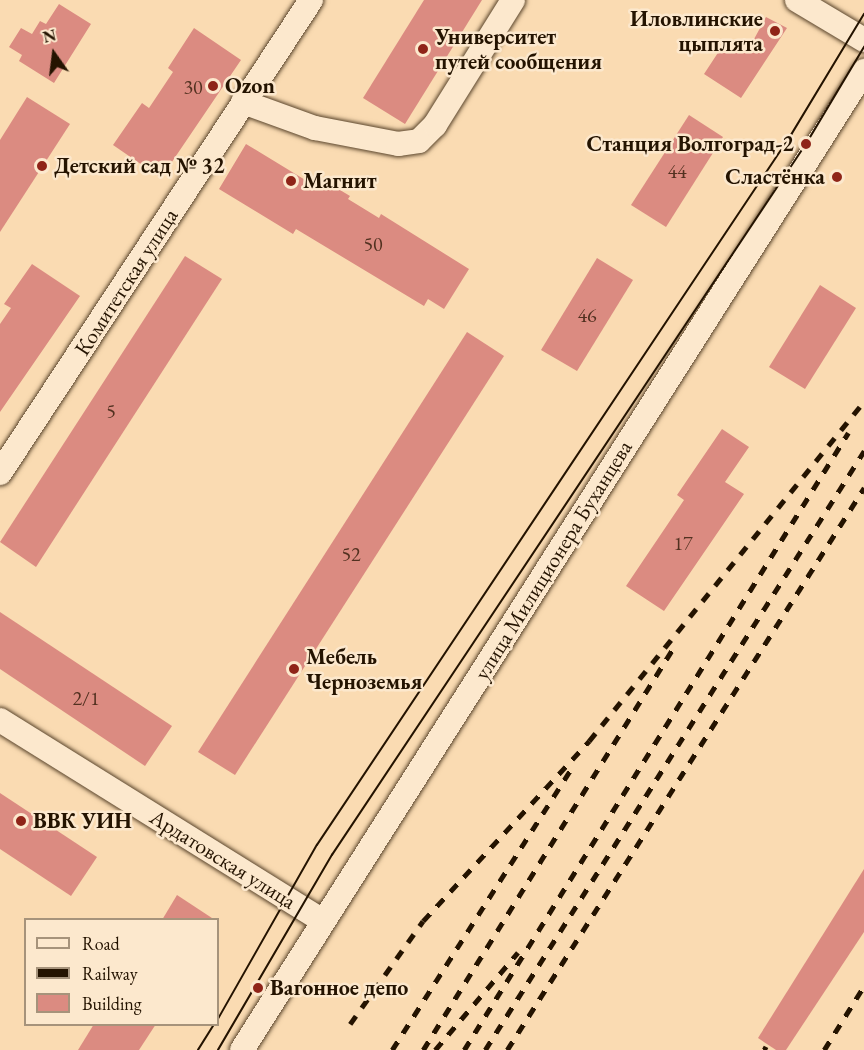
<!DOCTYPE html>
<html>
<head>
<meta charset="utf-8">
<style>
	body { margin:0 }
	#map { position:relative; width:864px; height:1050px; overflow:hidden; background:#fadbb2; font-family:"EB Garamond",serif }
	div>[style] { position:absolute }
	.building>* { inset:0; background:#db8b81 }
	.roads { filter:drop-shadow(0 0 2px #5a452c) drop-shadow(0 0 2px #5a452c) }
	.minor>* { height:24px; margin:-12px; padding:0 12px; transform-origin:12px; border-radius:12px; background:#fce8cd }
	.tram>* { height:1.5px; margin:-0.75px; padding:0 0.75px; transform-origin:0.75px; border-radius:0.75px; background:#241300 }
	.rail>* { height:4.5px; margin-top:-2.25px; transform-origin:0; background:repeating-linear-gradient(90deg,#241300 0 10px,transparent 0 20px) }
	.dots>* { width:16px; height:16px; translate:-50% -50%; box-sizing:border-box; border:3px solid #fce8cd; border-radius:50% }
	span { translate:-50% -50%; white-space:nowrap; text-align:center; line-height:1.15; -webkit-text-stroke:5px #fce8cd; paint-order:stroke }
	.number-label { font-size:20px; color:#523120 }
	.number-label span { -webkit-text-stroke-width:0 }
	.poi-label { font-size:22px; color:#241300; font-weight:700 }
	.right { translate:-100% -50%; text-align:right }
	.left { translate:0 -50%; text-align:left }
	.street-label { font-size:22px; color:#241300 }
	.legend { position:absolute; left:24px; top:918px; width:195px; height:108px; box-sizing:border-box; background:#fce8cd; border:2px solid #a6937b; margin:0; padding:8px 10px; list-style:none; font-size:18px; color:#241300 }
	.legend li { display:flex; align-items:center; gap:12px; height:30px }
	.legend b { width:30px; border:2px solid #a6937b }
	.north { position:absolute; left:24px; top:24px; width:60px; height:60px; -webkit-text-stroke:4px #fce8cd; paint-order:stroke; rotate:346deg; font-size:16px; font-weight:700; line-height:24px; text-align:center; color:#241300 }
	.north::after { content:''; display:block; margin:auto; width:21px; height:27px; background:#241300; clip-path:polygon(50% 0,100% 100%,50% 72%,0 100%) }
</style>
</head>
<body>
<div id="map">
	<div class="building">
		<div style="clip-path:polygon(424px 0,482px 0,405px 124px,363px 98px)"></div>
		<div style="clip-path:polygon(59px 4px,91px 24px,54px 83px,19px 61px,22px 55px,9px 47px,21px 28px,32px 34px,40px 21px,46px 24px)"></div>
		<div style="clip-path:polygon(766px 17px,787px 28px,741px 98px,704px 74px,727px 39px,747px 52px)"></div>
		<div style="clip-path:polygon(194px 28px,241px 60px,161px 178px,113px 145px,142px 103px,149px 108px,173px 72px,168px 68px)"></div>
		<div style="clip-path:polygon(27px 97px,70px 124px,0 232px,0 140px)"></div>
		<div style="clip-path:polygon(689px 115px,723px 137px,666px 227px,631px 205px)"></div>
		<div style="clip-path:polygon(246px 144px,320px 189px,325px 181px,350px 196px,348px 199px,379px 218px,381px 214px,469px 269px,444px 309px,428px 299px,424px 306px,296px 229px,293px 234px,219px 189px)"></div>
		<div style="clip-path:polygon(185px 256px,222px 279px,36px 567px,0 542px)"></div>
		<div style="clip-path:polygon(597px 258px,633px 280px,577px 371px,541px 350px)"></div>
		<div style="clip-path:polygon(32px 264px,80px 296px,0 412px,0 324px,11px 308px,4px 304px)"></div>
		<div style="clip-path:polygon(820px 285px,856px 308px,805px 389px,769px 367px)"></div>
		<div style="clip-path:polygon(467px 332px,504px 356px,235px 775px,198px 752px)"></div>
		<div style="clip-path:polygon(722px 429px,749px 447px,725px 482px,744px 494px,664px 611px,626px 586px,684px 500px,677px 495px)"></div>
		<div style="clip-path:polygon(0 612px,172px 726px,145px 766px,0 669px)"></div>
		<div style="clip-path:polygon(0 793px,97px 857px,71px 896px,0 849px)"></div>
		<div style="clip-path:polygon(864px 869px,864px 932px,786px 1050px,776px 1050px,758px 1038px)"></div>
		<div style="clip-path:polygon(177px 895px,215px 920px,162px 920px)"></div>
		<div style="clip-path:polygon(94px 1024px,156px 1024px,139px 1050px,78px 1050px)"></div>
	</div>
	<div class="roads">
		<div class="minor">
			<div style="left:797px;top:0;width:78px;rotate:30.8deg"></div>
			<div style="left:243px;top:102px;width:77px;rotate:19.9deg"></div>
			<div style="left:315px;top:128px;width:85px;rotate:10.9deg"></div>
			<div style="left:398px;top:144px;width:21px;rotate:-8deg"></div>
			<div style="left:419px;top:141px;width:23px;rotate:-45deg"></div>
			<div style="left:435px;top:125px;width:147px;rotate:-58deg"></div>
			<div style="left:0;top:473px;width:566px;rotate:-56.67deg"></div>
			<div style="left:0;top:720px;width:380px;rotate:31.9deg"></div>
			<div style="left:242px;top:1050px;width:1160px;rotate:-57.57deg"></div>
		</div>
	</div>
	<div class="tram">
		<div style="left:218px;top:1019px;width:200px;rotate:-60.4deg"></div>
		<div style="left:317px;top:845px;width:854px;rotate:-56.27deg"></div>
		<div style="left:791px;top:135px;width:141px;rotate:-58.9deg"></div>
		<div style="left:198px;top:1050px;width:31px;rotate:-58deg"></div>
		<div style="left:218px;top:1050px;width:226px;rotate:-59.7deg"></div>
		<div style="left:332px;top:855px;width:855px;rotate:-56.31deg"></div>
		<div style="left:806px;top:144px;width:113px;rotate:-59.1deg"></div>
	</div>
	<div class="rail">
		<div style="left:350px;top:1024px;width:126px;rotate:-54.7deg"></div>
		<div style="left:423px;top:921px;width:245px;rotate:-47.3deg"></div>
		<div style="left:589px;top:741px;width:437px;rotate:-51deg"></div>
		<div style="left:392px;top:1050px;width:331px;rotate:-57.5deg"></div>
		<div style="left:423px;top:1050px;width:473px;rotate:-58.1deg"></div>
		<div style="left:435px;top:1050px;width:128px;rotate:-49.7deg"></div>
		<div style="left:464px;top:1050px;width:727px;rotate:-58.1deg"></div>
		<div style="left:485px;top:1050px;width:709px;rotate:-57.68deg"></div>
		<div style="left:507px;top:1050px;width:666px;rotate:-57.58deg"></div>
		<div style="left:764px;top:1050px;width:4px;rotate:-63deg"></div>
		<div style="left:824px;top:1050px;width:75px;rotate:-58deg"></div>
	</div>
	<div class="dots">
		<div style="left:775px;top:31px;background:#8f2418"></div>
		<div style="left:423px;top:49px;background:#8f2418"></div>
		<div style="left:213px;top:86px;background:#8f2418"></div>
		<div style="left:806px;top:144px;background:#8f2418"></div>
		<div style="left:42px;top:166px;background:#8f2418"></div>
		<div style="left:837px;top:177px;background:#8f2418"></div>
		<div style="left:291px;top:181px;background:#8f2418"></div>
		<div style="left:294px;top:669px;background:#8f2418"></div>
		<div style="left:21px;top:821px;background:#8f2418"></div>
		<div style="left:258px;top:988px;background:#8f2418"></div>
	</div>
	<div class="number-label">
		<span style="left:193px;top:87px">30</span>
		<span style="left:677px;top:171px">44</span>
		<span style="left:373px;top:244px">50</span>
		<span style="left:587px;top:315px">46</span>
		<span style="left:111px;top:411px">5</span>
		<span style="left:683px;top:543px">17</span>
		<span style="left:351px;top:554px">52</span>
		<span style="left:86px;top:698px">2/1</span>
	</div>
	<div class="poi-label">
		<span class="right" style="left:763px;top:31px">Иловлинские<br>цыплята</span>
		<span class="left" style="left:435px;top:49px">Университет<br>путей сообщения</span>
		<span class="left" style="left:225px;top:86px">Ozon</span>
		<span class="right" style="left:794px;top:144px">Станция Волгоград-2</span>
		<span class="left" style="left:54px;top:166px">Детский сад № 32</span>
		<span class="right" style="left:825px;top:177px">Сластёнка</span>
		<span class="left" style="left:303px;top:181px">Магнит</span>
		<span class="left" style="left:306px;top:669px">Мебель<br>Черноземья</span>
		<span class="left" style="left:33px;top:821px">ВВК УИН</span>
		<span class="left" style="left:270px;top:988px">Вагонное депо</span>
	</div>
	<div class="street-label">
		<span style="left:126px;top:282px;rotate:-57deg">Комитетская улица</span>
		<span style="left:553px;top:560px;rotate:-58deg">улица Милиционера Буханцева</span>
		<span style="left:223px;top:859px;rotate:32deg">Ардатовская улица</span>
	</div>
	<ul class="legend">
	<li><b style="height:8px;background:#fce8cd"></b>Road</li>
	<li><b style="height:8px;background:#241300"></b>Railway</li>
	<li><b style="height:16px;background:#db8b81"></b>Building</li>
	</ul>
	<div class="north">N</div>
</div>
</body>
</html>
